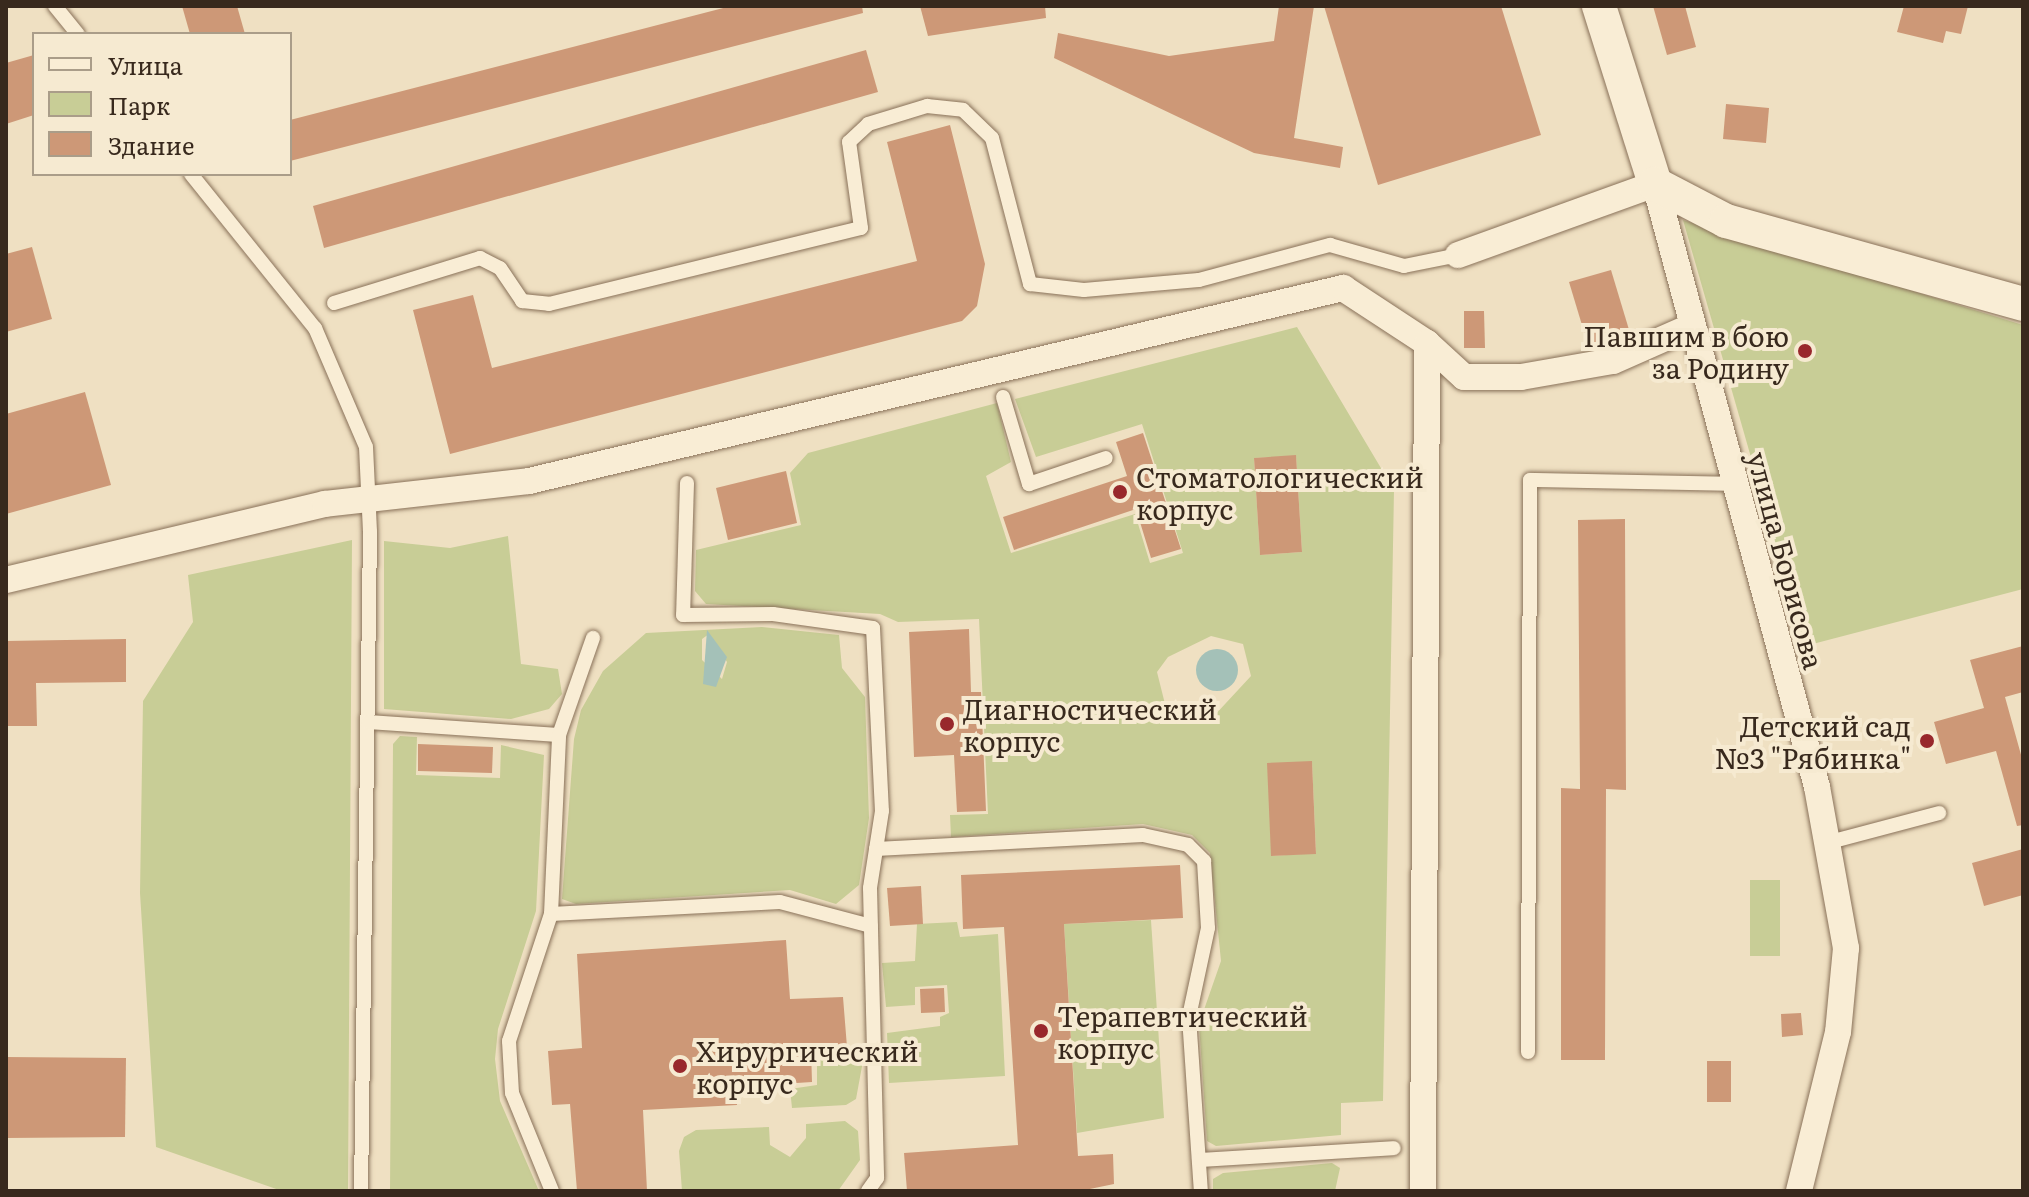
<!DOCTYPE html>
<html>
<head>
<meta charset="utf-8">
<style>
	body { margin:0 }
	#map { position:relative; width:2029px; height:1197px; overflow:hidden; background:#efe0c2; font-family:Literata,serif }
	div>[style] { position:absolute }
	.green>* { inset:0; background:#c8cd96 }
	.water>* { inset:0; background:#a4c1b8 }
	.round { border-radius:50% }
	.building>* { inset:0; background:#cd9877 }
	.roads { filter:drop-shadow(0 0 2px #897159) drop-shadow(0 0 2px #897159) }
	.service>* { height:14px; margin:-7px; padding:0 7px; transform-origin:7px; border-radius:7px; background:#f9edd5 }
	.minor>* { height:26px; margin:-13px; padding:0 13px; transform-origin:13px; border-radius:13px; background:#f9edd5 }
	.tertiary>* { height:34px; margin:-17px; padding:0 17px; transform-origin:17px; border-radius:17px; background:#f9edd5 }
	.dots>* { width:22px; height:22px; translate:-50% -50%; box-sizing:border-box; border:4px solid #f6ead1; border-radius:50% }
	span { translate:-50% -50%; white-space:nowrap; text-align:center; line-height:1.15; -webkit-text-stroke:8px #f6ead1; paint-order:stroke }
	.poi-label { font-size:28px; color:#38291d }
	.right { translate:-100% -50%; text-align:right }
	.left { translate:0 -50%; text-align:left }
	.street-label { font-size:28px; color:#38291d }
	.frame { position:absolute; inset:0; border:8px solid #38291d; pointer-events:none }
	.legend { position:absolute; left:32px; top:32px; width:260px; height:144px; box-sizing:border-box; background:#f6ead1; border:2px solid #aa9d89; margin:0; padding:10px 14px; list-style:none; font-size:24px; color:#38291d }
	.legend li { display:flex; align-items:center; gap:16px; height:40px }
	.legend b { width:40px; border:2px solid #aa9d89 }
</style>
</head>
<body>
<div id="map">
	<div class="green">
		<div style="clip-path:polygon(1683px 220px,2023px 325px,2023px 589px,1805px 646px)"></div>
		<div style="clip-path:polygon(evenodd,1297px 327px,1394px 490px,1383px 1101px,1341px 1103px,1341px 1135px,1216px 1146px,1207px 1141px,1199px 1024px,1221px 961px,1210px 853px,1192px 835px,1143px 824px,951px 837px,950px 815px,988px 814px,979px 619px,898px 622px,880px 614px,706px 604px,695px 591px,696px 550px,801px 525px,790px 473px,808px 453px,997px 403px,1011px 462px,986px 476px,1011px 553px,1135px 514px,1150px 563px,1183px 553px,1142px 424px,1036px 457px,1015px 399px,1297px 327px,1296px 456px,1302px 552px,1260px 555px,1254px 458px,1296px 456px,1297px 327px,1211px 636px,1243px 644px,1251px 676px,1213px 717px,1184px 719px,1166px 708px,1157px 672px,1168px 657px,1211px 636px,1297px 327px,1312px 762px,1316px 853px,1272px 856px,1312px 762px)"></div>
		<div style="clip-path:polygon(508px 536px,521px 664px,558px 669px,562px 694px,549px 709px,511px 719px,384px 709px,384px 541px,450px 548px)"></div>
		<div style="clip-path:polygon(352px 540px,348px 1191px,282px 1191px,156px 1147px,140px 893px,143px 701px,193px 622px,188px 575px)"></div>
		<div style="clip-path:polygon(evenodd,762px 627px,839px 635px,842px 668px,865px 697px,869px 818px,859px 885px,836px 904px,790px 890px,576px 904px,562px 899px,574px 739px,581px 710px,603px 671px,646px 633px,762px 627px,709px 634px,727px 662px,722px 679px,702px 660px,702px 639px,709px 634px)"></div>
		<div style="clip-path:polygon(400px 736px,417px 737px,416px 775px,500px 778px,501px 745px,544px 755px,536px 911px,498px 1029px,495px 1059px,500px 1101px,539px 1191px,390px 1191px,393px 744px)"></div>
		<div style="clip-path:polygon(1750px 880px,1780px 880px,1780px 956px,1750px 956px)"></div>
		<div style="clip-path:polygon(1151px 920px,1164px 1118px,1077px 1133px,1064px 924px)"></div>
		<div style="clip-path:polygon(957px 922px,960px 937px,998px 934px,1005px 1076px,889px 1083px,887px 1033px,940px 1026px,940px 1017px,949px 1013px,947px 985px,915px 987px,915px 1005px,886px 1007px,882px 963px,915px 961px,917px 924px)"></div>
		<div style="clip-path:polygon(865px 1050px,856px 1099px,846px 1105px,792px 1108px,790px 1089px,817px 1085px,817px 1055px)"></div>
		<div style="clip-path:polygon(845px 1121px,858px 1131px,860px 1160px,838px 1191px,682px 1191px,679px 1151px,684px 1137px,696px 1130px,769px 1127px,770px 1145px,790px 1157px,806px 1138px,806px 1124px)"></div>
		<div style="clip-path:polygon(1332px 1163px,1340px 1168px,1335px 1191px,1213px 1191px,1213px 1179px,1223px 1173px)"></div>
	</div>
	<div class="water">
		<div style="clip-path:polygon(707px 630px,727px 657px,716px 687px,703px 684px)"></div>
		<div class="round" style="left:1196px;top:649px;width:42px;height:42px"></div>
	</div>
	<div class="building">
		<div style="clip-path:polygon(182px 6px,237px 6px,245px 34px,190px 34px)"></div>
		<div style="clip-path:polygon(731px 6px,862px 6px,863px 13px,290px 161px,290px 120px)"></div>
		<div style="clip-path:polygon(920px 6px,1045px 6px,1046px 18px,928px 36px)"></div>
		<div style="clip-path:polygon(1279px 6px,1314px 6px,1294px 138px,1343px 147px,1340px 168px,1254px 153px,1054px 58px,1058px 33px,1169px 56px,1274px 41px)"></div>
		<div style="clip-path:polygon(1324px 6px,1501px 6px,1541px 135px,1378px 185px)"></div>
		<div style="clip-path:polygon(1653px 6px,1685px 6px,1696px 47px,1667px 55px)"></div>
		<div style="clip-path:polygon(1904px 6px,1968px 6px,1961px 34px,1946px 31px,1943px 43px,1897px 32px)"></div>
		<div style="clip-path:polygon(866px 50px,878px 92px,324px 248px,313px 206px)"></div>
		<div style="clip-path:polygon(34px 55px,34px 115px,6px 124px,6px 63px)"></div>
		<div style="clip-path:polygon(1726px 104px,1769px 108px,1766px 143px,1723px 139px)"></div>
		<div style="clip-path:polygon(950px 125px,985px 264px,977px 306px,962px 321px,450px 454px,413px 310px,473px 295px,492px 368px,917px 261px,887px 142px)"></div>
		<div style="clip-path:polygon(32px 247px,52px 319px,6px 332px,6px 254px)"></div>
		<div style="clip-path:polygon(1611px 270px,1630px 333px,1588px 345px,1569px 282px)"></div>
		<div style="clip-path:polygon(1464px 311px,1484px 311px,1485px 348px,1464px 348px)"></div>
		<div style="clip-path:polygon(85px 392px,111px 485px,6px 514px,6px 414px)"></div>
		<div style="clip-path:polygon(1143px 433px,1181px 549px,1151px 558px,1136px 509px,1014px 550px,1003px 517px,1127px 476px,1116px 442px)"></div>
		<div style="clip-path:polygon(1296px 455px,1302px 552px,1260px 555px,1254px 458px)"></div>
		<div style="clip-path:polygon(786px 471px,797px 523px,728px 540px,716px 488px)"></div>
		<div style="clip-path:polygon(1625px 519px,1626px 790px,1606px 789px,1605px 1060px,1561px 1060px,1561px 788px,1580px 789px,1578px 520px)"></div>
		<div style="clip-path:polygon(969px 629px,971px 692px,981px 692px,986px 811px,957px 812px,954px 755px,914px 757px,909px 632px)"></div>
		<div style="clip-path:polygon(126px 639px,126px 682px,36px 683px,37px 726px,6px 726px,6px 641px)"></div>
		<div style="clip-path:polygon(2023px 646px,2023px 692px,2005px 697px,2023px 762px,2023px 825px,2017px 826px,1996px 751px,1946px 764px,1934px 722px,1984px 708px,1970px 660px)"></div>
		<div style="clip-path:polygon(418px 744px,493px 747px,492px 773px,418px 771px)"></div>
		<div style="clip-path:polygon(1312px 761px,1316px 854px,1271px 856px,1267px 763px)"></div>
		<div style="clip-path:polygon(2023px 849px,2023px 895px,1984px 906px,1972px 863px)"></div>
		<div style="clip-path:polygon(1180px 865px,1183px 918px,1064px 924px,1078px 1156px,1113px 1154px,1114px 1184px,1080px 1191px,907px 1191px,904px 1153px,1018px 1145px,1004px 927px,963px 929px,961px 875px)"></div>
		<div style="clip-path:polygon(921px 886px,923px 924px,890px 926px,887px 888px)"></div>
		<div style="clip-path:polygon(786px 940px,790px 999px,843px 997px,847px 1047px,811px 1049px,812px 1082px,737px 1087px,737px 1105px,643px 1110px,647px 1191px,577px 1191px,570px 1104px,552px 1105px,548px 1051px,582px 1048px,577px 954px)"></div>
		<div style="clip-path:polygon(944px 988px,945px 1012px,921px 1013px,920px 989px)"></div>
		<div style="clip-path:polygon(1801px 1013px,1803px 1035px,1782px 1037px,1781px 1014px)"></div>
		<div style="clip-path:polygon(6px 1057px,126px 1058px,125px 1137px,6px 1138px)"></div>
		<div style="clip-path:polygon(1707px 1061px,1731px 1061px,1731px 1102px,1707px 1102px)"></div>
	</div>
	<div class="roads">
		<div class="service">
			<div style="left:55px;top:6px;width:36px;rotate:51deg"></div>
			<div style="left:191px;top:174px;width:198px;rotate:51.2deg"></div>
			<div style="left:315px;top:328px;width:129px;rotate:66.8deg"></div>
			<div style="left:366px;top:447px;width:85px;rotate:87.3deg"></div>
			<div style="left:370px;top:532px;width:659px;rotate:90.78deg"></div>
			<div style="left:334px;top:303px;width:153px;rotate:-17.1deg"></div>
			<div style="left:480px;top:258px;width:22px;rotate:27deg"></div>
			<div style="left:500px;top:268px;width:40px;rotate:56deg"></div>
			<div style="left:522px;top:301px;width:27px;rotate:6deg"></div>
			<div style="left:549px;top:304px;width:321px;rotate:-13.7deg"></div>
			<div style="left:861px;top:228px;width:87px;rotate:-97.9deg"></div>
			<div style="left:849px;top:142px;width:26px;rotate:-43deg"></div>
			<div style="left:868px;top:124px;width:62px;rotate:-17deg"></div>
			<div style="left:927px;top:106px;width:36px;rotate:6deg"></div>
			<div style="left:963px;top:110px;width:40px;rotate:44deg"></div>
			<div style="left:992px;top:138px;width:151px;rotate:75.4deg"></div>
			<div style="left:1030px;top:284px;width:54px;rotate:6.3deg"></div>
			<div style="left:1084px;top:290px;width:115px;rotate:-5deg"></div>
			<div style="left:1199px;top:280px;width:136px;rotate:-15deg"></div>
			<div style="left:1330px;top:245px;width:77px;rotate:15.8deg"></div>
			<div style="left:1404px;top:266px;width:55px;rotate:-11.5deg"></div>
			<div style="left:1003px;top:397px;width:91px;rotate:73.4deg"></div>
			<div style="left:1029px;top:484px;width:81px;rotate:-18.7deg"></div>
			<div style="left:687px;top:483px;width:132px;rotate:91.7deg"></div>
			<div style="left:683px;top:615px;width:90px;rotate:-0.6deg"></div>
			<div style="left:773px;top:614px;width:101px;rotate:8deg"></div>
			<div style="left:873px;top:628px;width:183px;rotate:87.2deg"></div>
			<div style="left:882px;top:811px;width:78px;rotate:98.9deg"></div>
			<div style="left:870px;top:888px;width:290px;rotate:88.6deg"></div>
			<div style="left:877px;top:1178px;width:16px;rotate:125deg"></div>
			<div style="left:368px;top:722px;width:191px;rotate:3.9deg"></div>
			<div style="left:559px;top:735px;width:103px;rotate:-70.7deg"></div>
			<div style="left:1830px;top:842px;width:113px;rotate:-14.9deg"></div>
			<div style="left:876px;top:849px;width:267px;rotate:-3deg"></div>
			<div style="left:1143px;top:835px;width:46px;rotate:12.5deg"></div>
			<div style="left:1188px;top:845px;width:23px;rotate:45deg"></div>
			<div style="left:1204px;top:861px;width:67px;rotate:86.6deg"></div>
			<div style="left:1208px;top:928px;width:91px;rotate:102.1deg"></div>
			<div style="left:1189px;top:1017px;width:174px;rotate:86.1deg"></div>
			<div style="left:551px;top:914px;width:229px;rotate:-3deg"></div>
			<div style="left:780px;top:902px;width:94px;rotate:14.8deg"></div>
			<div style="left:1528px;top:1052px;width:572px;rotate:-89.8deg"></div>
			<div style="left:1530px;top:480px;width:203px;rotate:1.1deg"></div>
			<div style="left:1199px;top:1160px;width:195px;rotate:-3.5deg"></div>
			<div style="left:552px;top:1191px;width:106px;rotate:-112.2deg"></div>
			<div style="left:512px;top:1093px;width:52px;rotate:-93.3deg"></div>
			<div style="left:509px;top:1041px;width:134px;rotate:-71.7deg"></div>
			<div style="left:551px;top:914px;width:179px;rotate:-87.4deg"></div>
		</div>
		<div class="minor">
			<div style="left:1458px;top:255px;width:209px;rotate:-19.8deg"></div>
			<div style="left:1655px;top:184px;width:624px;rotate:74.96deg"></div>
			<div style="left:1817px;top:787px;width:164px;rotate:79.8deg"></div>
			<div style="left:1846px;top:948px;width:84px;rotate:95.4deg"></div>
			<div style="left:1838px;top:1032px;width:164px;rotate:103.8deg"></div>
			<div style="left:6px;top:580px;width:328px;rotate:-13.4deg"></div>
			<div style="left:325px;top:504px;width:205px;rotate:-6.4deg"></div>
			<div style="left:529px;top:481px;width:837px;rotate:-13.34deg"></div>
			<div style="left:1343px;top:288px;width:100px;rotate:33.2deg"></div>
			<div style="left:1427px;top:343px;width:50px;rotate:42.6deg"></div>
			<div style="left:1464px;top:377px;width:57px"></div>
			<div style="left:1521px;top:377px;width:93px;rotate:-9.9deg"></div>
			<div style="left:1613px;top:361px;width:84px;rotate:-23.8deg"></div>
			<div style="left:1423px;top:1191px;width:848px;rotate:-89.73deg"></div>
		</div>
		<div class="tertiary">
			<div style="left:1599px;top:6px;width:187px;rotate:72.5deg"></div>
			<div style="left:1655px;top:184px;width:80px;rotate:27.5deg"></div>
			<div style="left:1726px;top:221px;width:308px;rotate:15.6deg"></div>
		</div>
	</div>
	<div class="dots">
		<div style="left:1805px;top:351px;background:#98282c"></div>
		<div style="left:1120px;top:492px;background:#98282c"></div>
		<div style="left:947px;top:724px;background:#98282c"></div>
		<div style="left:1927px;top:741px;background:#98282c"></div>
		<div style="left:1041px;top:1031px;background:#98282c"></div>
		<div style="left:680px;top:1066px;background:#98282c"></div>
	</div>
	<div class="poi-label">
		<span class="right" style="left:1789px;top:351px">Павшим в бою<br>за Родину</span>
		<span class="left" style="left:1136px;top:492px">Стоматологический<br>корпус</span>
		<span class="left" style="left:963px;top:724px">Диагностический<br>корпус</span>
		<span class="right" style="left:1911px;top:741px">Детский сад<br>№3 "Рябинка"</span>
		<span class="left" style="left:1057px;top:1031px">Терапевтический<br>корпус</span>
		<span class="left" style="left:696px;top:1066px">Хирургический<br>корпус</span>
	</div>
	<div class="street-label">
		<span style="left:1787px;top:560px;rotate:75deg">улица Борисова</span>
	</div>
	<div class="frame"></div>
	<ul class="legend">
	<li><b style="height:10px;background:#f9edd5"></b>Улица</li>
	<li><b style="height:22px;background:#c8cd96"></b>Парк</li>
	<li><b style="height:22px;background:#cd9877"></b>Здание</li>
	</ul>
</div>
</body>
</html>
